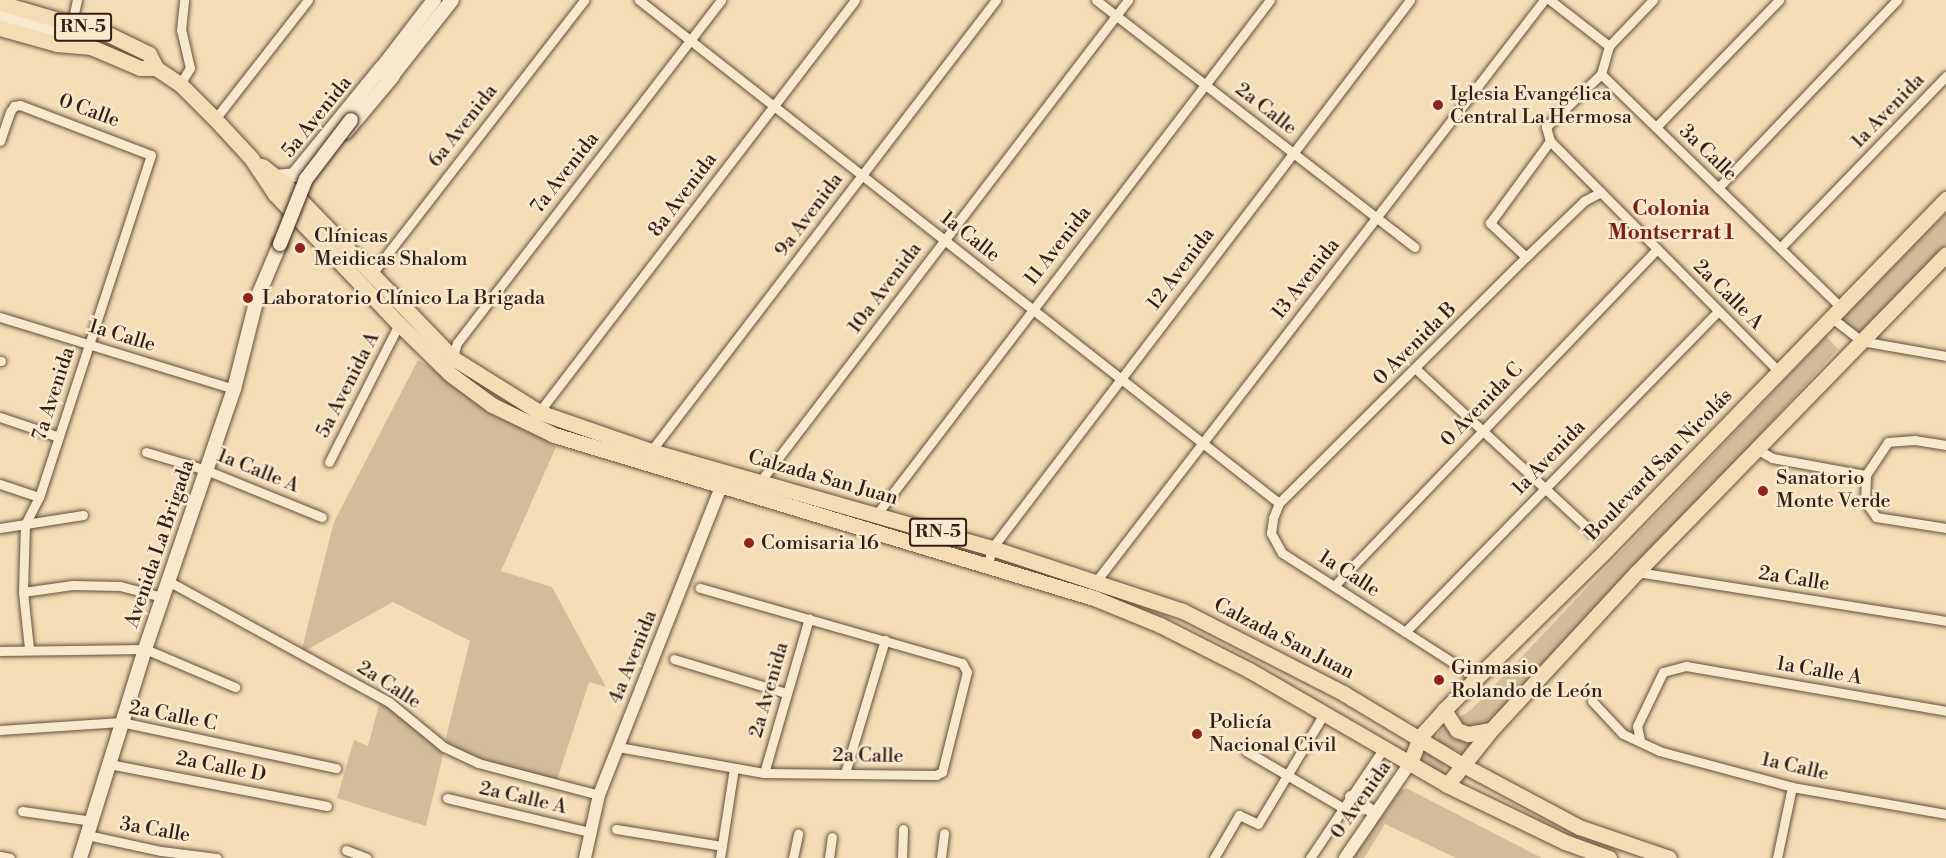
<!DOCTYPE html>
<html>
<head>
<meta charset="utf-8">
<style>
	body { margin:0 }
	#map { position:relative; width:1946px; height:858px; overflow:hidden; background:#f4dcb4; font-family:"Libre Bodoni",serif }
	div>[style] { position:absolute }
	.green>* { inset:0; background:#d3bc99 }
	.roads { filter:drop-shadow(0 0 2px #634e3e) drop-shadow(0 0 2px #634e3e) }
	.minor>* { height:9px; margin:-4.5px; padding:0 4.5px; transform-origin:4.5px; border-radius:4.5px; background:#f8e8ce }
	.tertiary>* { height:12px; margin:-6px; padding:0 6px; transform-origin:6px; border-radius:6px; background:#f8e8ce }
	.secondary>* { height:14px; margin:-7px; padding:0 7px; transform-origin:7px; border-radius:7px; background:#f8e8ce }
	.primary>* { height:15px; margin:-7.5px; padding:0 7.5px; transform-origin:7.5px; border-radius:7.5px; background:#f4dcb4 }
	.bridges { filter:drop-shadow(0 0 2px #331f16) drop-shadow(0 0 2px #331f16) }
	.secondary-bridge>* { height:14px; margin:-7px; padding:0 7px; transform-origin:7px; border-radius:7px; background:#f8e8ce }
	.dots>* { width:16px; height:16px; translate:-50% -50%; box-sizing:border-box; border:3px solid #f8e8ce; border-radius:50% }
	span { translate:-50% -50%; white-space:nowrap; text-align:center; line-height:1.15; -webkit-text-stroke:5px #f8e8ce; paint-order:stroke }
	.shield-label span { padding:2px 4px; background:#f8e8ce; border:2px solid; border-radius:4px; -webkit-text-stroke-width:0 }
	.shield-label { font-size:18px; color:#331f16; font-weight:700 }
	.poi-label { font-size:20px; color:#331f16 }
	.left { translate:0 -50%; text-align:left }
	.street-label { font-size:20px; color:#331f16 }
	.neighbourhood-label { font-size:21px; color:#7a1f14; font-weight:700 }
</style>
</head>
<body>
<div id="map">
	<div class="green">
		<div style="clip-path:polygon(1946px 213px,1946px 245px,1853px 340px,1836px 325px)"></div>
		<div style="clip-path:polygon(1826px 336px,1838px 349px,1468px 756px,1436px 741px,1439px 732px,1473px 708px)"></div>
		<div style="clip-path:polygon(418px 360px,556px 447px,501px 571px,552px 587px,606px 687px,589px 682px,556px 783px,445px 747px,426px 826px,337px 798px,354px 740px,368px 746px,381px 697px,444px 746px,470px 641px,393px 602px,301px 653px,334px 522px)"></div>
		<div style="clip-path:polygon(1428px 753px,1445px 763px,1444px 774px,1419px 763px,1420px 756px)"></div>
		<div style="clip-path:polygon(1401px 789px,1408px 789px,1542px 858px,1456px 858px,1385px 824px,1364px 858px,1352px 858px)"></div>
	</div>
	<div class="roads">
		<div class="minor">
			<div style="left:639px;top:0;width:814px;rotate:38.17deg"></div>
			<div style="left:1096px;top:0;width:403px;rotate:37.8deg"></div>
			<div style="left:1550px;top:0;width:75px;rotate:37.9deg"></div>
			<div style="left:72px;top:23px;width:24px;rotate:-78deg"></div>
			<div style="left:1601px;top:74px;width:334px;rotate:44.2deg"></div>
			<div style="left:180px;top:84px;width:19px;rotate:-58deg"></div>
			<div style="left:190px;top:68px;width:39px;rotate:-103deg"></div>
			<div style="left:181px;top:30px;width:30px;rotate:-84deg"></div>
			<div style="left:215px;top:119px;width:151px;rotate:-52deg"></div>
			<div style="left:1656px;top:127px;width:177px;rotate:-45.9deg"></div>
			<div style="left:0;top:141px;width:31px;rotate:-71deg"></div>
			<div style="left:10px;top:112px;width:7px;rotate:-56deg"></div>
			<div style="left:14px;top:106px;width:6px;rotate:-9deg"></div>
			<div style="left:20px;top:105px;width:140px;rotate:20.9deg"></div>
			<div style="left:151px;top:155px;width:360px;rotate:108.1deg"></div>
			<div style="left:39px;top:497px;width:30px;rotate:117deg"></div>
			<div style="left:25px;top:524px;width:68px;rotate:91.7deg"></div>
			<div style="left:23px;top:592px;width:56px;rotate:83.9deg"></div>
			<div style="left:1550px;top:141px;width:325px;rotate:45.2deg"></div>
			<div style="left:1718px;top:188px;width:260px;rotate:-46.4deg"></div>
			<div style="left:1780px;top:248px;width:239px;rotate:-46deg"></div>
			<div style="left:1526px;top:257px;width:50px;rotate:-136.6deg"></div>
			<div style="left:1490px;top:223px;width:102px;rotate:-53.8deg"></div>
			<div style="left:1550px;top:141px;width:15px;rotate:-106deg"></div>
			<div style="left:1546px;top:127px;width:76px;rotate:-43.9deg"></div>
			<div style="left:1601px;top:74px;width:29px;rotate:-74deg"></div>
			<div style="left:1609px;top:46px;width:64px;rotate:-46.3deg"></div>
			<div style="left:371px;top:275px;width:348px;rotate:-52.2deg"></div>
			<div style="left:0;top:317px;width:245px;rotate:17.1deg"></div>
			<div style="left:1832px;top:318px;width:37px;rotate:38deg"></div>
			<div style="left:1861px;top:341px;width:86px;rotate:10deg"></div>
			<div style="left:452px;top:360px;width:18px;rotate:-74deg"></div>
			<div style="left:457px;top:343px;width:433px;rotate:-52.4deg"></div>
			<div style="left:0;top:361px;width:1px"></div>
			<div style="left:1416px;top:369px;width:243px;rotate:42.8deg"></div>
			<div style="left:539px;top:412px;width:519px;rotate:-52.51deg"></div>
			<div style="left:0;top:417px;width:62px;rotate:18.7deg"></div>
			<div style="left:1946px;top:445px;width:31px;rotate:-171deg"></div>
			<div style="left:1915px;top:440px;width:27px;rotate:176deg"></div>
			<div style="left:1888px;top:442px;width:40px;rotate:124deg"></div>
			<div style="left:1866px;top:475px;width:26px;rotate:92deg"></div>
			<div style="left:1865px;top:501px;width:19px;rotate:55deg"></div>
			<div style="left:1876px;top:517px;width:71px;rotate:8.9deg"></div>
			<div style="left:1755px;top:448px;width:20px;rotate:30deg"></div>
			<div style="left:1772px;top:458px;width:96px;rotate:10.3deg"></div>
			<div style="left:651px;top:451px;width:568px;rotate:-52.59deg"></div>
			<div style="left:146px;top:452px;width:63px;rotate:16.7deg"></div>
			<div style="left:206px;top:470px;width:125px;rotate:22.1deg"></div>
			<div style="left:329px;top:462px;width:155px;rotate:-63.1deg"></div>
			<div style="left:759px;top:483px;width:608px;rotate:-52.62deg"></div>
			<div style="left:0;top:484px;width:41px;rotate:18.4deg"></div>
			<div style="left:876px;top:515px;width:648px;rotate:-52.58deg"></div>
			<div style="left:0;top:528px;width:84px;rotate:-8.9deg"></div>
			<div style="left:988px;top:564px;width:16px;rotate:-76deg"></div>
			<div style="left:992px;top:548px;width:689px;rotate:-52.66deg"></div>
			<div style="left:1637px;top:572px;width:313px;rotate:9deg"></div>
			<div style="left:1097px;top:580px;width:732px;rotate:-52.38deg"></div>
			<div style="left:168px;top:581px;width:252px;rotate:28.7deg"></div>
			<div style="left:389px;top:702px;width:71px;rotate:39.3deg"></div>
			<div style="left:444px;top:747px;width:38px;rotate:25deg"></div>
			<div style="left:478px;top:763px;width:125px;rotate:14.8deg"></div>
			<div style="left:1334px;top:586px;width:467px;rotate:-46.2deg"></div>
			<div style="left:23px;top:592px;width:50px;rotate:-8deg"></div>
			<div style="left:73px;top:585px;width:47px;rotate:1.2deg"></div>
			<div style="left:120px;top:586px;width:43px;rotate:14.7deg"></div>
			<div style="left:1405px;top:632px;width:448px;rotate:-45.7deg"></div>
			<div style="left:0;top:651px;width:145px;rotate:-0.8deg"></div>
			<div style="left:145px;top:649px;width:98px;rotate:22.9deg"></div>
			<div style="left:674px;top:659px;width:117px;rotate:16.9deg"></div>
			<div style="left:1477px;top:678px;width:232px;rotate:-147.3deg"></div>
			<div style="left:1282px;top:553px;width:23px;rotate:-119deg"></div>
			<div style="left:1271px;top:533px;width:15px;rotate:-82deg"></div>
			<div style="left:1273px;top:518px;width:16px;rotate:-68deg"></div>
			<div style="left:1279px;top:503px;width:349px;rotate:-44.9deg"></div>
			<div style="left:1526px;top:257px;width:81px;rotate:-44deg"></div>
			<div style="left:1584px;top:201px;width:19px;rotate:-28deg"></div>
			<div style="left:1592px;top:701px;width:45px;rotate:46.8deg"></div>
			<div style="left:1623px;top:734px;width:40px;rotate:25deg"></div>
			<div style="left:1659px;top:751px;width:138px;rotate:15.1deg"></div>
			<div style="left:1792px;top:787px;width:156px;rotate:9.9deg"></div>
			<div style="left:0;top:730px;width:121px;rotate:-3.8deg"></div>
			<div style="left:121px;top:722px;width:220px;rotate:12.1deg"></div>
			<div style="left:1640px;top:740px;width:14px;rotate:-102deg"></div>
			<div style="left:1637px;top:726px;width:60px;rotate:-64.3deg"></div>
			<div style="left:1663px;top:672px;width:24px;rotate:-15deg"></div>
			<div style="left:1686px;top:666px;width:264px;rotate:9.8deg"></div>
			<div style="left:618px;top:747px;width:148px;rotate:10.1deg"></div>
			<div style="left:764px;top:773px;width:172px;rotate:0.7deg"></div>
			<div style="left:936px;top:775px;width:7px;rotate:-27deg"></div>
			<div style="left:942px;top:772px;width:103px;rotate:-76deg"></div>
			<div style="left:967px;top:672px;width:10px;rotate:-119deg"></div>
			<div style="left:962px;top:663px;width:273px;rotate:-164deg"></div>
			<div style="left:1246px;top:751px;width:113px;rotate:30.4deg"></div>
			<div style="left:109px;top:764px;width:222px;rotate:10.9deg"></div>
			<div style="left:764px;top:773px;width:161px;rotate:-73.8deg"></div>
			<div style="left:845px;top:773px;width:139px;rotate:-73.3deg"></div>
			<div style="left:447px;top:798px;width:147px;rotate:13.4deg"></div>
			<div style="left:22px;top:811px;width:71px;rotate:8.1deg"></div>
			<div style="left:616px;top:829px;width:107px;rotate:9.1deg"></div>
			<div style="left:87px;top:835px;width:76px;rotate:12.2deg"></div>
			<div style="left:161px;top:851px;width:56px;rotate:7.1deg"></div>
			<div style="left:346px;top:850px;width:22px;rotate:21deg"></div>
			<div style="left:0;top:856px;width:10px;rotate:11deg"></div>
			<div style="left:720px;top:858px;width:91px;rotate:-81.2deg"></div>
			<div style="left:793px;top:858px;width:25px;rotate:-78deg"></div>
			<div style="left:829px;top:858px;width:21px;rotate:-82deg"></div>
			<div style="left:902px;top:858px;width:29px;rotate:-88deg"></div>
			<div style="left:941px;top:858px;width:25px;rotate:-83deg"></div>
			<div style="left:1214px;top:858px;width:50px;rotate:-59.8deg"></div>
			<div style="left:1239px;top:815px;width:21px;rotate:25deg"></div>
			<div style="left:1258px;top:824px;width:131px;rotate:-59.1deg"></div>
			<div style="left:1310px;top:858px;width:133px;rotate:-56.1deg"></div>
			<div style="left:1777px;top:858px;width:73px;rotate:-78.1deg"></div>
		</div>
		<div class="tertiary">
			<div style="left:1351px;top:797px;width:29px;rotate:34deg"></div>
			<div style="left:585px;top:858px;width:65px;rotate:-77.5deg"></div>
			<div style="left:599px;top:795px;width:340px;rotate:-68.4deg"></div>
			<div style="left:1345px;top:858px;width:115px;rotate:-55.6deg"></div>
		</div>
		<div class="secondary">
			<div style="left:0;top:17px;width:63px;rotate:16.7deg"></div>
			<div style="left:60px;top:35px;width:17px;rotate:36deg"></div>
			<div style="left:378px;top:73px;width:92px;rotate:-52.5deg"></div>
			<div style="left:388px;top:81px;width:103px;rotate:-51.7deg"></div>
			<div style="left:346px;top:132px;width:73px;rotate:-50deg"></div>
			<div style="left:276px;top:177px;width:18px;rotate:-6deg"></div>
			<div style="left:294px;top:175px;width:139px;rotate:-50.8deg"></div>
			<div style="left:80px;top:858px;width:219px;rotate:-72.7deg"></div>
			<div style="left:145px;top:649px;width:275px;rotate:-71.1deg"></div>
			<div style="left:234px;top:389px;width:94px;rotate:-75.8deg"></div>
			<div style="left:257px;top:298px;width:59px;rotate:-66.9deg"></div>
		</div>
		<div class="primary">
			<div style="left:0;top:3px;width:115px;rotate:16.2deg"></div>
			<div style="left:110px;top:35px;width:43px;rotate:26deg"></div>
			<div style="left:149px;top:54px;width:16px;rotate:63deg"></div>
			<div style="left:156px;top:68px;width:29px;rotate:34deg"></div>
			<div style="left:180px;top:84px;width:49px;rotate:45deg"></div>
			<div style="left:215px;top:119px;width:53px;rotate:47.3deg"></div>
			<div style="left:251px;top:158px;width:43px;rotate:56.3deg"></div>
			<div style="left:275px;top:194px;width:180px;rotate:46.4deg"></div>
			<div style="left:399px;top:324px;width:71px;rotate:44.4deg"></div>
			<div style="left:450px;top:374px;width:52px;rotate:36.4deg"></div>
			<div style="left:492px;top:405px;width:69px;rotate:25.8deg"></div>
			<div style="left:554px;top:435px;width:564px;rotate:16.8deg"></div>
			<div style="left:1094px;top:598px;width:71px;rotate:22.2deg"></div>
			<div style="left:1160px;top:625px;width:100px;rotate:26.8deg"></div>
			<div style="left:1249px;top:670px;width:229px;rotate:30.1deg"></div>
			<div style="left:1447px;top:785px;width:131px;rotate:25.8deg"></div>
			<div style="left:1565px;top:842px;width:47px;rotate:20deg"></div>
			<div style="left:0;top:28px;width:59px;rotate:15.7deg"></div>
			<div style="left:57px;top:44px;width:34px;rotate:5deg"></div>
			<div style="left:91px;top:47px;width:53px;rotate:23.2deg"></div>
			<div style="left:140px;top:68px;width:16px"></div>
			<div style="left:262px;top:166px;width:31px;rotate:38deg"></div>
			<div style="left:286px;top:185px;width:240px;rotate:46deg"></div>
			<div style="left:453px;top:358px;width:102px;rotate:32.1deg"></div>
			<div style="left:539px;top:412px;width:119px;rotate:19.2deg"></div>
			<div style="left:651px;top:451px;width:355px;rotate:15.9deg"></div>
			<div style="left:992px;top:548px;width:201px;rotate:18.3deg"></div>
			<div style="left:1183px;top:611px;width:180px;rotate:27.1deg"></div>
			<div style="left:1343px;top:693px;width:138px;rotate:31deg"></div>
			<div style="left:1461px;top:764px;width:134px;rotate:28.1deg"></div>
			<div style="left:1579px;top:827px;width:95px;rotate:19deg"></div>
			<div style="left:1444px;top:710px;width:24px;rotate:57deg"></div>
			<div style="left:1457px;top:730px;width:12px;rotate:20deg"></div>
			<div style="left:1468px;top:734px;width:23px;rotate:-10deg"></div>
			<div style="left:1410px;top:763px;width:28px;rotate:-69deg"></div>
			<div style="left:1420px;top:737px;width:36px;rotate:-48deg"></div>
			<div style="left:1444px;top:710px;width:228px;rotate:-44.6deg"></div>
			<div style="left:1606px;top:550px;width:489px;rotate:-45.9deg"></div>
			<div style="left:1447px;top:785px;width:70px;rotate:-51.3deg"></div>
			<div style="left:1491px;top:730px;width:215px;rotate:-47.3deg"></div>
			<div style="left:1637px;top:572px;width:443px;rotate:-45.8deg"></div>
		</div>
	</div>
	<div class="bridges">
		<div class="secondary-bridge">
			<div style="left:280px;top:244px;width:70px;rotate:-68.2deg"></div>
			<div style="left:306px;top:179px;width:74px;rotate:-52.7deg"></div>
		</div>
	</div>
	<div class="dots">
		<div style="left:1438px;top:105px;background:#8f2418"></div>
		<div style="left:300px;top:248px;background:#8f2418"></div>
		<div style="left:248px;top:298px;background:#8f2418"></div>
		<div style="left:1763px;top:491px;background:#8f2418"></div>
		<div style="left:749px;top:543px;background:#8f2418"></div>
		<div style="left:1439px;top:680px;background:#8f2418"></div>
		<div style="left:1197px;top:734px;background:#8f2418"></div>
	</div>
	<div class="shield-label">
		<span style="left:83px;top:27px">RN-5</span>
		<span style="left:938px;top:532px">RN-5</span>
	</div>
	<div class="poi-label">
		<span class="left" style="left:1450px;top:106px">Iglesia Evangélica<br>Central La Hermosa</span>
		<span class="left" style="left:314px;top:248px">Clínicas<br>Meidicas Shalom</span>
		<span class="left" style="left:262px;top:298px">Laboratorio Clínico La Brigada</span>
		<span class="left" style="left:1776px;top:490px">Sanatorio<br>Monte Verde</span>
		<span class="left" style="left:761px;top:543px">Comisaria 16</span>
		<span class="left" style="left:1451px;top:680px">Ginmasio<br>Rolando de León</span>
		<span class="left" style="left:1209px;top:734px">Policía<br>Nacional Civil</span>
	</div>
	<div class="street-label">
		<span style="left:1266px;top:109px;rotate:38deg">2a Calle</span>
		<span style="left:89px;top:111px;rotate:20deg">0 Calle</span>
		<span style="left:1888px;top:111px;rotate:-46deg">1a Avenida</span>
		<span style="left:317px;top:117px;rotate:-51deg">5a Avenida</span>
		<span style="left:463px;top:126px;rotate:-52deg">6a Avenida</span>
		<span style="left:1708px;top:153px;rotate:44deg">3a Calle</span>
		<span style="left:565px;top:173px;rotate:-52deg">7a Avenida</span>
		<span style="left:683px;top:195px;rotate:-53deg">8a Avenida</span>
		<span style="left:809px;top:215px;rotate:-53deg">9a Avenida</span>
		<span style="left:970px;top:237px;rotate:38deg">1a Calle</span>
		<span style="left:1058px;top:246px;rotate:-52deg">11 Avenida</span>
		<span style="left:1181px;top:269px;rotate:-53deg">12 Avenida</span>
		<span style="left:1306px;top:279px;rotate:-52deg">13 Avenida</span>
		<span style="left:885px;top:288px;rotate:-53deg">10a Avenida</span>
		<span style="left:1728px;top:295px;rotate:45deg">2a Calle A</span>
		<span style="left:122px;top:336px;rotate:17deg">1a Calle</span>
		<span style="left:1415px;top:344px;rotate:-45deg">0 Avenida B</span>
		<span style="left:348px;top:385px;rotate:-63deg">5a Avenida A</span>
		<span style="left:54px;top:394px;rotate:-72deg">7a Avenida</span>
		<span style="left:1482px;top:405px;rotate:-46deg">0 Avenida C</span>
		<span style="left:1549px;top:458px;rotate:-46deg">1a Avenida</span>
		<span style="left:1659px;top:465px;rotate:-46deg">Boulevard San Nicolás</span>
		<span style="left:258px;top:471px;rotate:22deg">1a Calle A</span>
		<span style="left:823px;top:478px;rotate:16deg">Calzada San Juan</span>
		<span style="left:160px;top:544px;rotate:-71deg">Avenida La Brigada</span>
		<span style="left:1349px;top:574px;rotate:33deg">1a Calle</span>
		<span style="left:1794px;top:579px;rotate:9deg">2a Calle</span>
		<span style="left:1284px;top:639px;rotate:27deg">Calzada San Juan</span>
		<span style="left:633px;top:657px;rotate:-68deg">4a Avenida</span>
		<span style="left:1819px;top:671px;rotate:10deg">1a Calle A</span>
		<span style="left:389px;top:685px;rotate:33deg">2a Calle</span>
		<span style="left:769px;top:690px;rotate:-74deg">2a Avenida</span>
		<span style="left:173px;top:716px;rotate:11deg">2a Calle C</span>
		<span style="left:868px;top:756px;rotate:1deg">2a Calle</span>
		<span style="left:221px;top:767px;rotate:11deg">2a Calle D</span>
		<span style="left:1795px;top:767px;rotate:13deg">1a Calle</span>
		<span style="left:523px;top:798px;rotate:13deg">2a Calle A</span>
		<span style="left:1361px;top:800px;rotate:-55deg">0 Avenida</span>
		<span style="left:155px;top:830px;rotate:10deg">3a Calle</span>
	</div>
	<div class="neighbourhood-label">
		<span style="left:1671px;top:221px">Colonia<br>Montserrat 1</span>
	</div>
</div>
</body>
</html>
